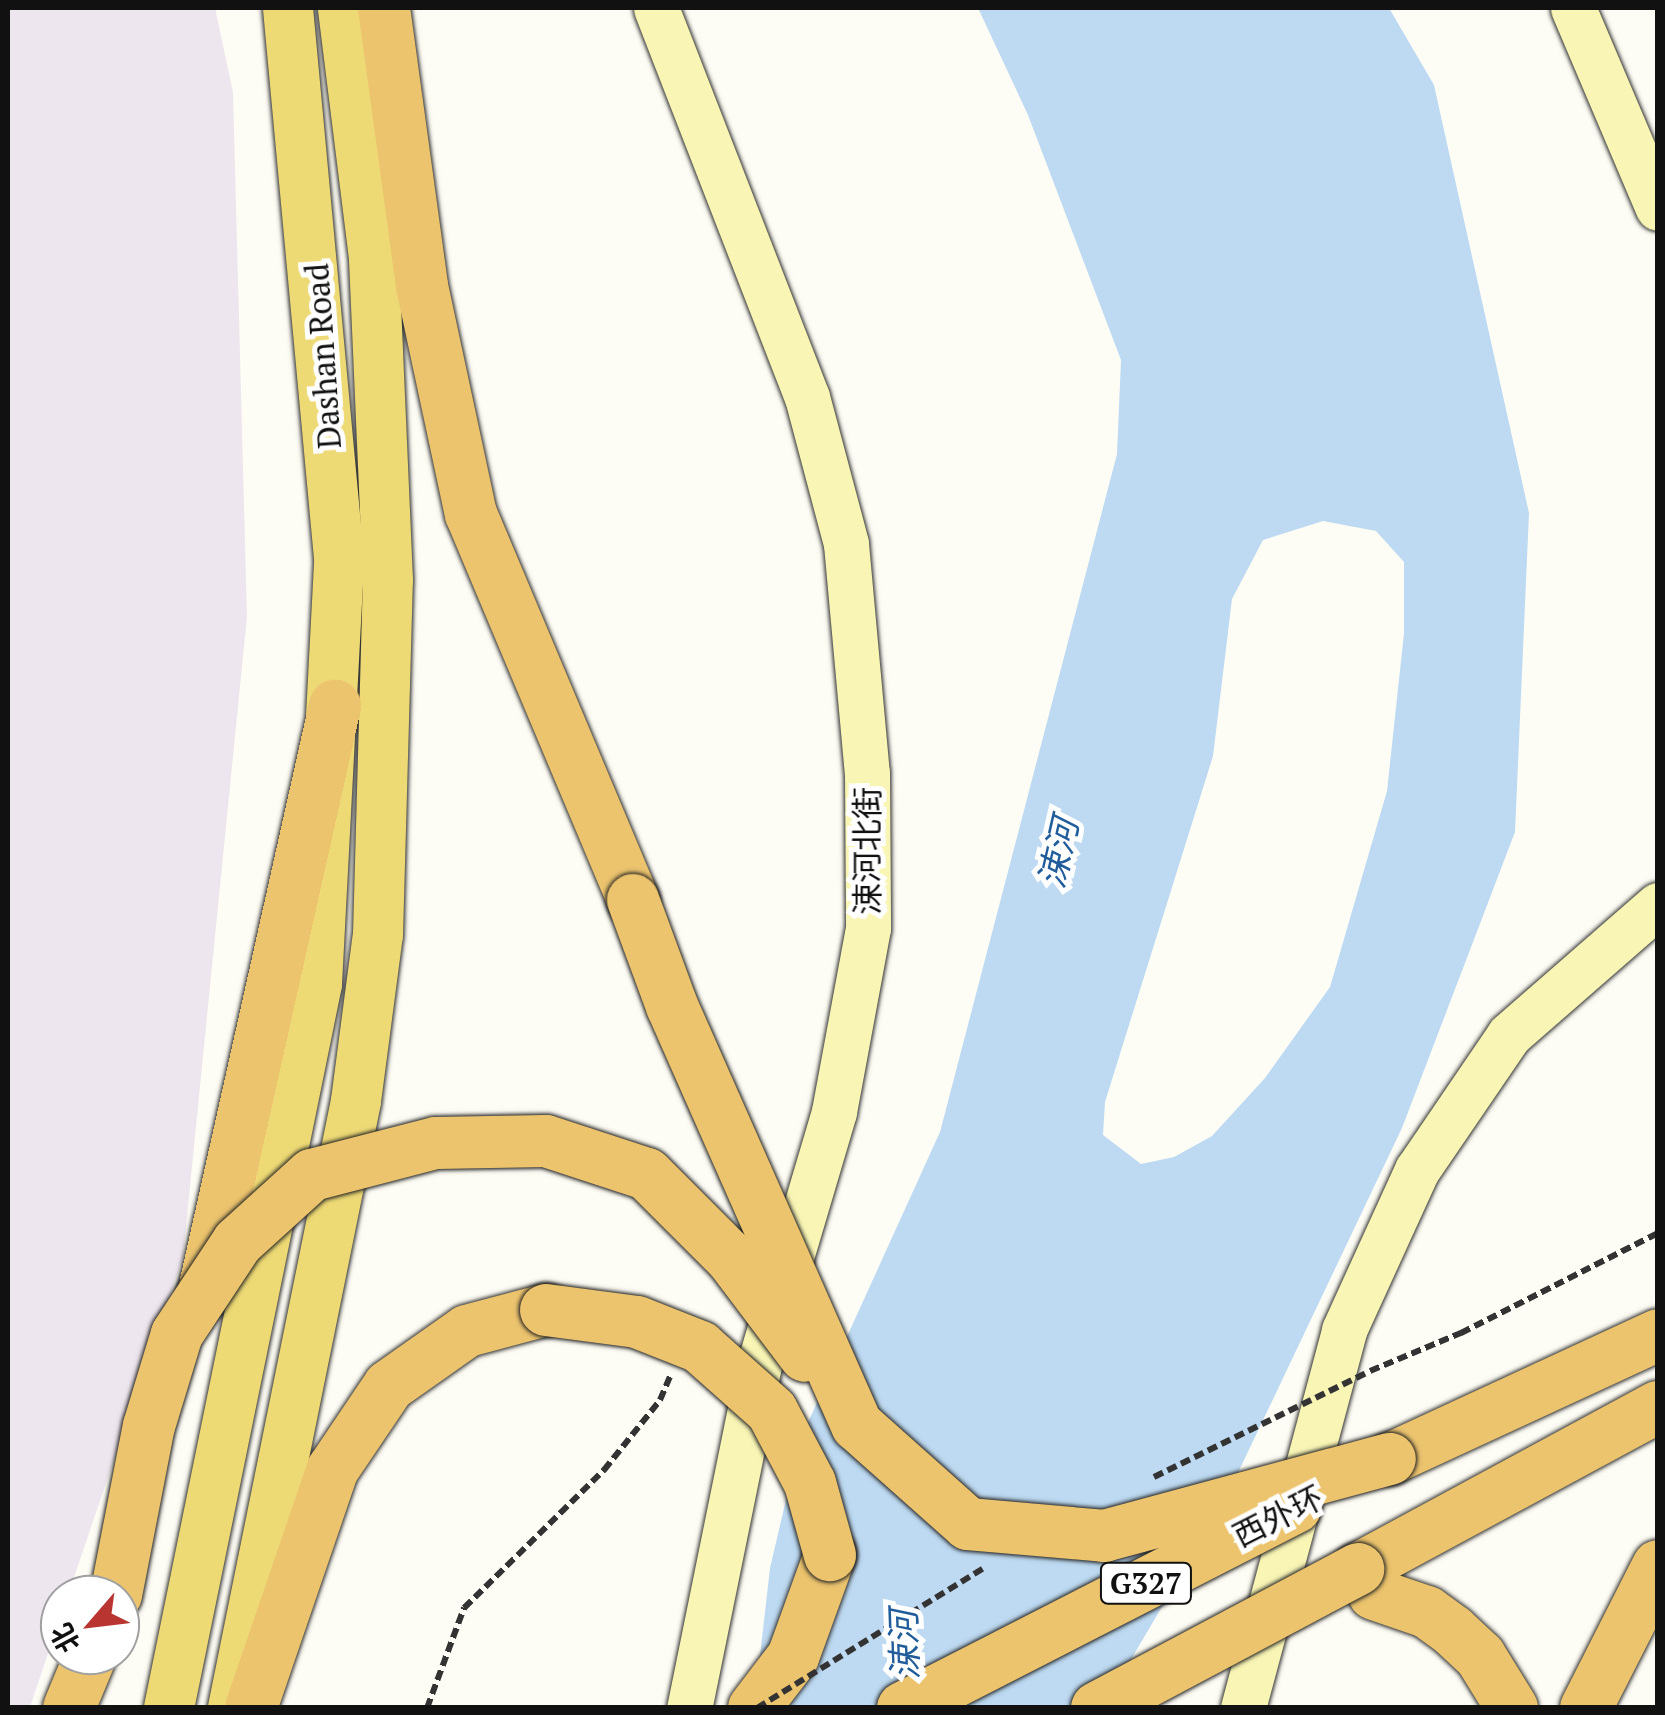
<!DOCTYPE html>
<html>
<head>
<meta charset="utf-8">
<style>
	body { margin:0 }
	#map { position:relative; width:1665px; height:1715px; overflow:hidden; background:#fefdf5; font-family:"PT Serif","Noto Sans SC",serif }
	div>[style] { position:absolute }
	.industrial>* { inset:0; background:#eee6ee }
	.water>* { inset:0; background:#bddaf2 }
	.path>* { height:6px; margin-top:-3px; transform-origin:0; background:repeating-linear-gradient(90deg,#333 0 10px,transparent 0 15px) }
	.roads { filter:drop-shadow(0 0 2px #333) drop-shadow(0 0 2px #333) }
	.secondary>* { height:45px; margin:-22.5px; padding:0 22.5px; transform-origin:22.5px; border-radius:22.5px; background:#f9f6b5 }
	.primary>* { height:50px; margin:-25px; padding:0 25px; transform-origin:25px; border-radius:25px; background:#eeda75 }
	.trunk>* { height:52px; margin:-26px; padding:0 26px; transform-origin:26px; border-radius:26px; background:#ecc46e }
	.path-bridge>* { height:6px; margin-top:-3px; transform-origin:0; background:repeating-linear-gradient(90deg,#333 0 10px,transparent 0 15px) }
	.bridges { filter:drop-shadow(0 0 2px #222) drop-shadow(0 0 2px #222) }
	.trunk-bridge>* { height:52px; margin:-26px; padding:0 26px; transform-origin:26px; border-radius:26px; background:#ecc46e }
	span { translate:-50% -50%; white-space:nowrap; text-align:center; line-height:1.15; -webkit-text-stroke:10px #fff; paint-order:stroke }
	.shield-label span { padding:2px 8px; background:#fff; border:2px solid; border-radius:8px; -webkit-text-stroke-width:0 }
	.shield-label { font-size:30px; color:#111; font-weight:700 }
	.street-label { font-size:32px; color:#111 }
	.water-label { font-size:35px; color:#225d9b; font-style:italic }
	.frame { position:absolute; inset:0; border:10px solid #111; pointer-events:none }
	.north { position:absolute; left:40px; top:1575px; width:100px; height:100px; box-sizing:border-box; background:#fff; border:2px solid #a0a0a0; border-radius:50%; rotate:242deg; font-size:28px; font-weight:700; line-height:40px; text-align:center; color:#111 }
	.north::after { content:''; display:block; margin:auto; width:35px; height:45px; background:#b83532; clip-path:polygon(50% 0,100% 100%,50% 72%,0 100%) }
</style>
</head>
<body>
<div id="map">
	<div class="industrial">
		<div style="clip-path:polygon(8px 8px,215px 8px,233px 92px,247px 617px,183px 1257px,68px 1595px,60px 1595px,60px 1618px,30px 1707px,8px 1708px)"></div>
	</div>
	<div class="water">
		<div style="clip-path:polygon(evenodd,978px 8px,1389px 8px,1434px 85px,1529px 513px,1515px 832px,1402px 1128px,1226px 1498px,1103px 1707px,754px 1708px,770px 1568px,800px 1440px,940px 1132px,1117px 454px,1121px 360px,1028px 115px,978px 8px,1323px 521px,1376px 531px,1404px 562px,1404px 633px,1387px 791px,1330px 987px,1265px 1078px,1212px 1136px,1174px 1157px,1141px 1164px,1103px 1135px,1105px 1102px,1213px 756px,1232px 599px,1263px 540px,1323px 521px)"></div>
	</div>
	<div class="path">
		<div style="left:1370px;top:1371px;width:99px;rotate:-22.7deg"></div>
		<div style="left:1461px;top:1333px;width:221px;rotate:-26.9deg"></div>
		<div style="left:427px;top:1708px;width:107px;rotate:-69.7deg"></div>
		<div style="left:464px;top:1608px;width:197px;rotate:-44.6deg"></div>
		<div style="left:604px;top:1470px;width:90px;rotate:-51.3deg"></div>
		<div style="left:660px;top:1400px;width:26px;rotate:-67deg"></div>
	</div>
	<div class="roads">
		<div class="secondary">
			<div style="left:656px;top:8px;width:417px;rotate:68.8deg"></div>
			<div style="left:807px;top:397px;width:152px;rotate:75.1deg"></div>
			<div style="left:846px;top:544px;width:230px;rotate:84.8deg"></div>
			<div style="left:867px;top:773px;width:155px;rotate:89.6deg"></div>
			<div style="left:868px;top:928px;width:187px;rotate:100.5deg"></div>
			<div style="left:834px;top:1112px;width:264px;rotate:106.5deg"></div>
			<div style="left:759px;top:1365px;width:350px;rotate:101.5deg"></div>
			<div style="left:1573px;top:8px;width:217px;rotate:67deg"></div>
			<div style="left:1243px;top:1708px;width:391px;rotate:-75deg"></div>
			<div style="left:1344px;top:1330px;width:176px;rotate:-65.5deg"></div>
			<div style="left:1417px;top:1170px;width:163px;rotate:-55.7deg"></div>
			<div style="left:1509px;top:1035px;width:198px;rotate:-41.1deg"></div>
		</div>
		<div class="primary">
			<div style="left:169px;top:1708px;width:739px;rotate:-78.45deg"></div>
			<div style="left:317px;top:984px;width:427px;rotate:-87deg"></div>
			<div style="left:339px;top:558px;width:552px;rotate:-95.3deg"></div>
			<div style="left:233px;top:1708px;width:619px;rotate:-78.54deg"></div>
			<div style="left:356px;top:1101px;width:167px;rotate:-82.5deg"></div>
			<div style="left:378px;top:935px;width:355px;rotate:-88.4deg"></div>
			<div style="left:388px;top:580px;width:322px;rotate:-92.5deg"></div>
			<div style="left:374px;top:258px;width:252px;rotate:-97.1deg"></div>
		</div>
		<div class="trunk">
			<div style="left:384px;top:8px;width:281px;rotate:82.2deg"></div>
			<div style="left:422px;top:286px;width:233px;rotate:77.9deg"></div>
			<div style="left:471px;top:514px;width:419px;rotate:67.2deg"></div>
			<div style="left:203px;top:1295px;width:604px;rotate:-77.37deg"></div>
			<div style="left:1390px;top:1459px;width:295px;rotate:-24.8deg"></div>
			<div style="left:1358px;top:1569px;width:341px;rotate:-28.4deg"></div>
			<div style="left:1374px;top:1594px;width:56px;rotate:18.8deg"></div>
			<div style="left:1427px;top:1612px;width:32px;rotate:36deg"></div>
			<div style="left:1453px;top:1631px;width:37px;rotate:43deg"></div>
			<div style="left:1480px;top:1656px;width:61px;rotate:58.4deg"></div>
			<div style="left:69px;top:1708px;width:57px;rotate:-67.5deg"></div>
			<div style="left:251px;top:1708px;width:253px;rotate:-71.1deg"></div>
			<div style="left:333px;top:1469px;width:100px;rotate:-56deg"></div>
			<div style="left:389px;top:1386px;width:95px;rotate:-35.2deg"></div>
			<div style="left:467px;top:1331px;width:82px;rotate:-14.9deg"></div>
			<div style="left:754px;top:1708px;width:64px;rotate:-52.6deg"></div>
			<div style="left:793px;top:1657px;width:109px;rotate:-70.1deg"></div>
			<div style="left:1586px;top:1708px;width:159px;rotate:-63.1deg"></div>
		</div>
	</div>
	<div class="path-bridge">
		<div style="left:1154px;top:1477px;width:238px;rotate:-26.1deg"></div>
		<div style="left:757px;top:1708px;width:267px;rotate:-31.7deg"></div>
	</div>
	<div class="bridges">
		<div class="trunk-bridge">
			<div style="left:633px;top:900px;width:113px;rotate:69.8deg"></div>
			<div style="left:672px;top:1006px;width:458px;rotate:66.2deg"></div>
			<div style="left:857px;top:1425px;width:149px;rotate:41.7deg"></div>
			<div style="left:968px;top:1524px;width:137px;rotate:5deg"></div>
			<div style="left:1104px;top:1536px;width:296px;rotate:-15.1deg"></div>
			<div style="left:546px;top:1310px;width:92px;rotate:7.5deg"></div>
			<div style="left:637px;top:1322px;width:68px;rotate:21.6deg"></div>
			<div style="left:700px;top:1347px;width:96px;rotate:41.6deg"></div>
			<div style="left:772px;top:1411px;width:81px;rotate:62.2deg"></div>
			<div style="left:810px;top:1483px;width:75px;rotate:74.5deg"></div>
			<div style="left:116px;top:1595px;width:172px;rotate:-79deg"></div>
			<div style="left:149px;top:1426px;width:96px;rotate:-73.1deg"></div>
			<div style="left:177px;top:1334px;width:110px;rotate:-56.5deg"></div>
			<div style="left:238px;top:1242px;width:100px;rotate:-42.2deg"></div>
			<div style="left:312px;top:1175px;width:128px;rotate:-14.5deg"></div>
			<div style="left:436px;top:1143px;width:110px;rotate:-1deg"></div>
			<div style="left:546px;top:1141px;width:106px;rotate:18.1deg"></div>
			<div style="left:647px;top:1174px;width:120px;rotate:45deg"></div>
			<div style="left:732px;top:1259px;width:121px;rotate:53deg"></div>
			<div style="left:903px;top:1708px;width:441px;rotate:-27.1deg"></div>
			<div style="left:1097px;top:1708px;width:296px;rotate:-28deg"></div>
		</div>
	</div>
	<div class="shield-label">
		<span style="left:1146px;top:1583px">G327</span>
	</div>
	<div class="street-label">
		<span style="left:323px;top:356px;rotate:-94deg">Dashan Road</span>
		<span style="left:867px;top:851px;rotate:-90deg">涑河北街</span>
		<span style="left:1278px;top:1516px;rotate:-27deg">西外环</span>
	</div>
	<div class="water-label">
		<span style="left:1058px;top:853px;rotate:-77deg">涑河</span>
		<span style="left:904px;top:1645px;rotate:-92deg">涑河</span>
	</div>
	<div class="frame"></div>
	<div class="north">北</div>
</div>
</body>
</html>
